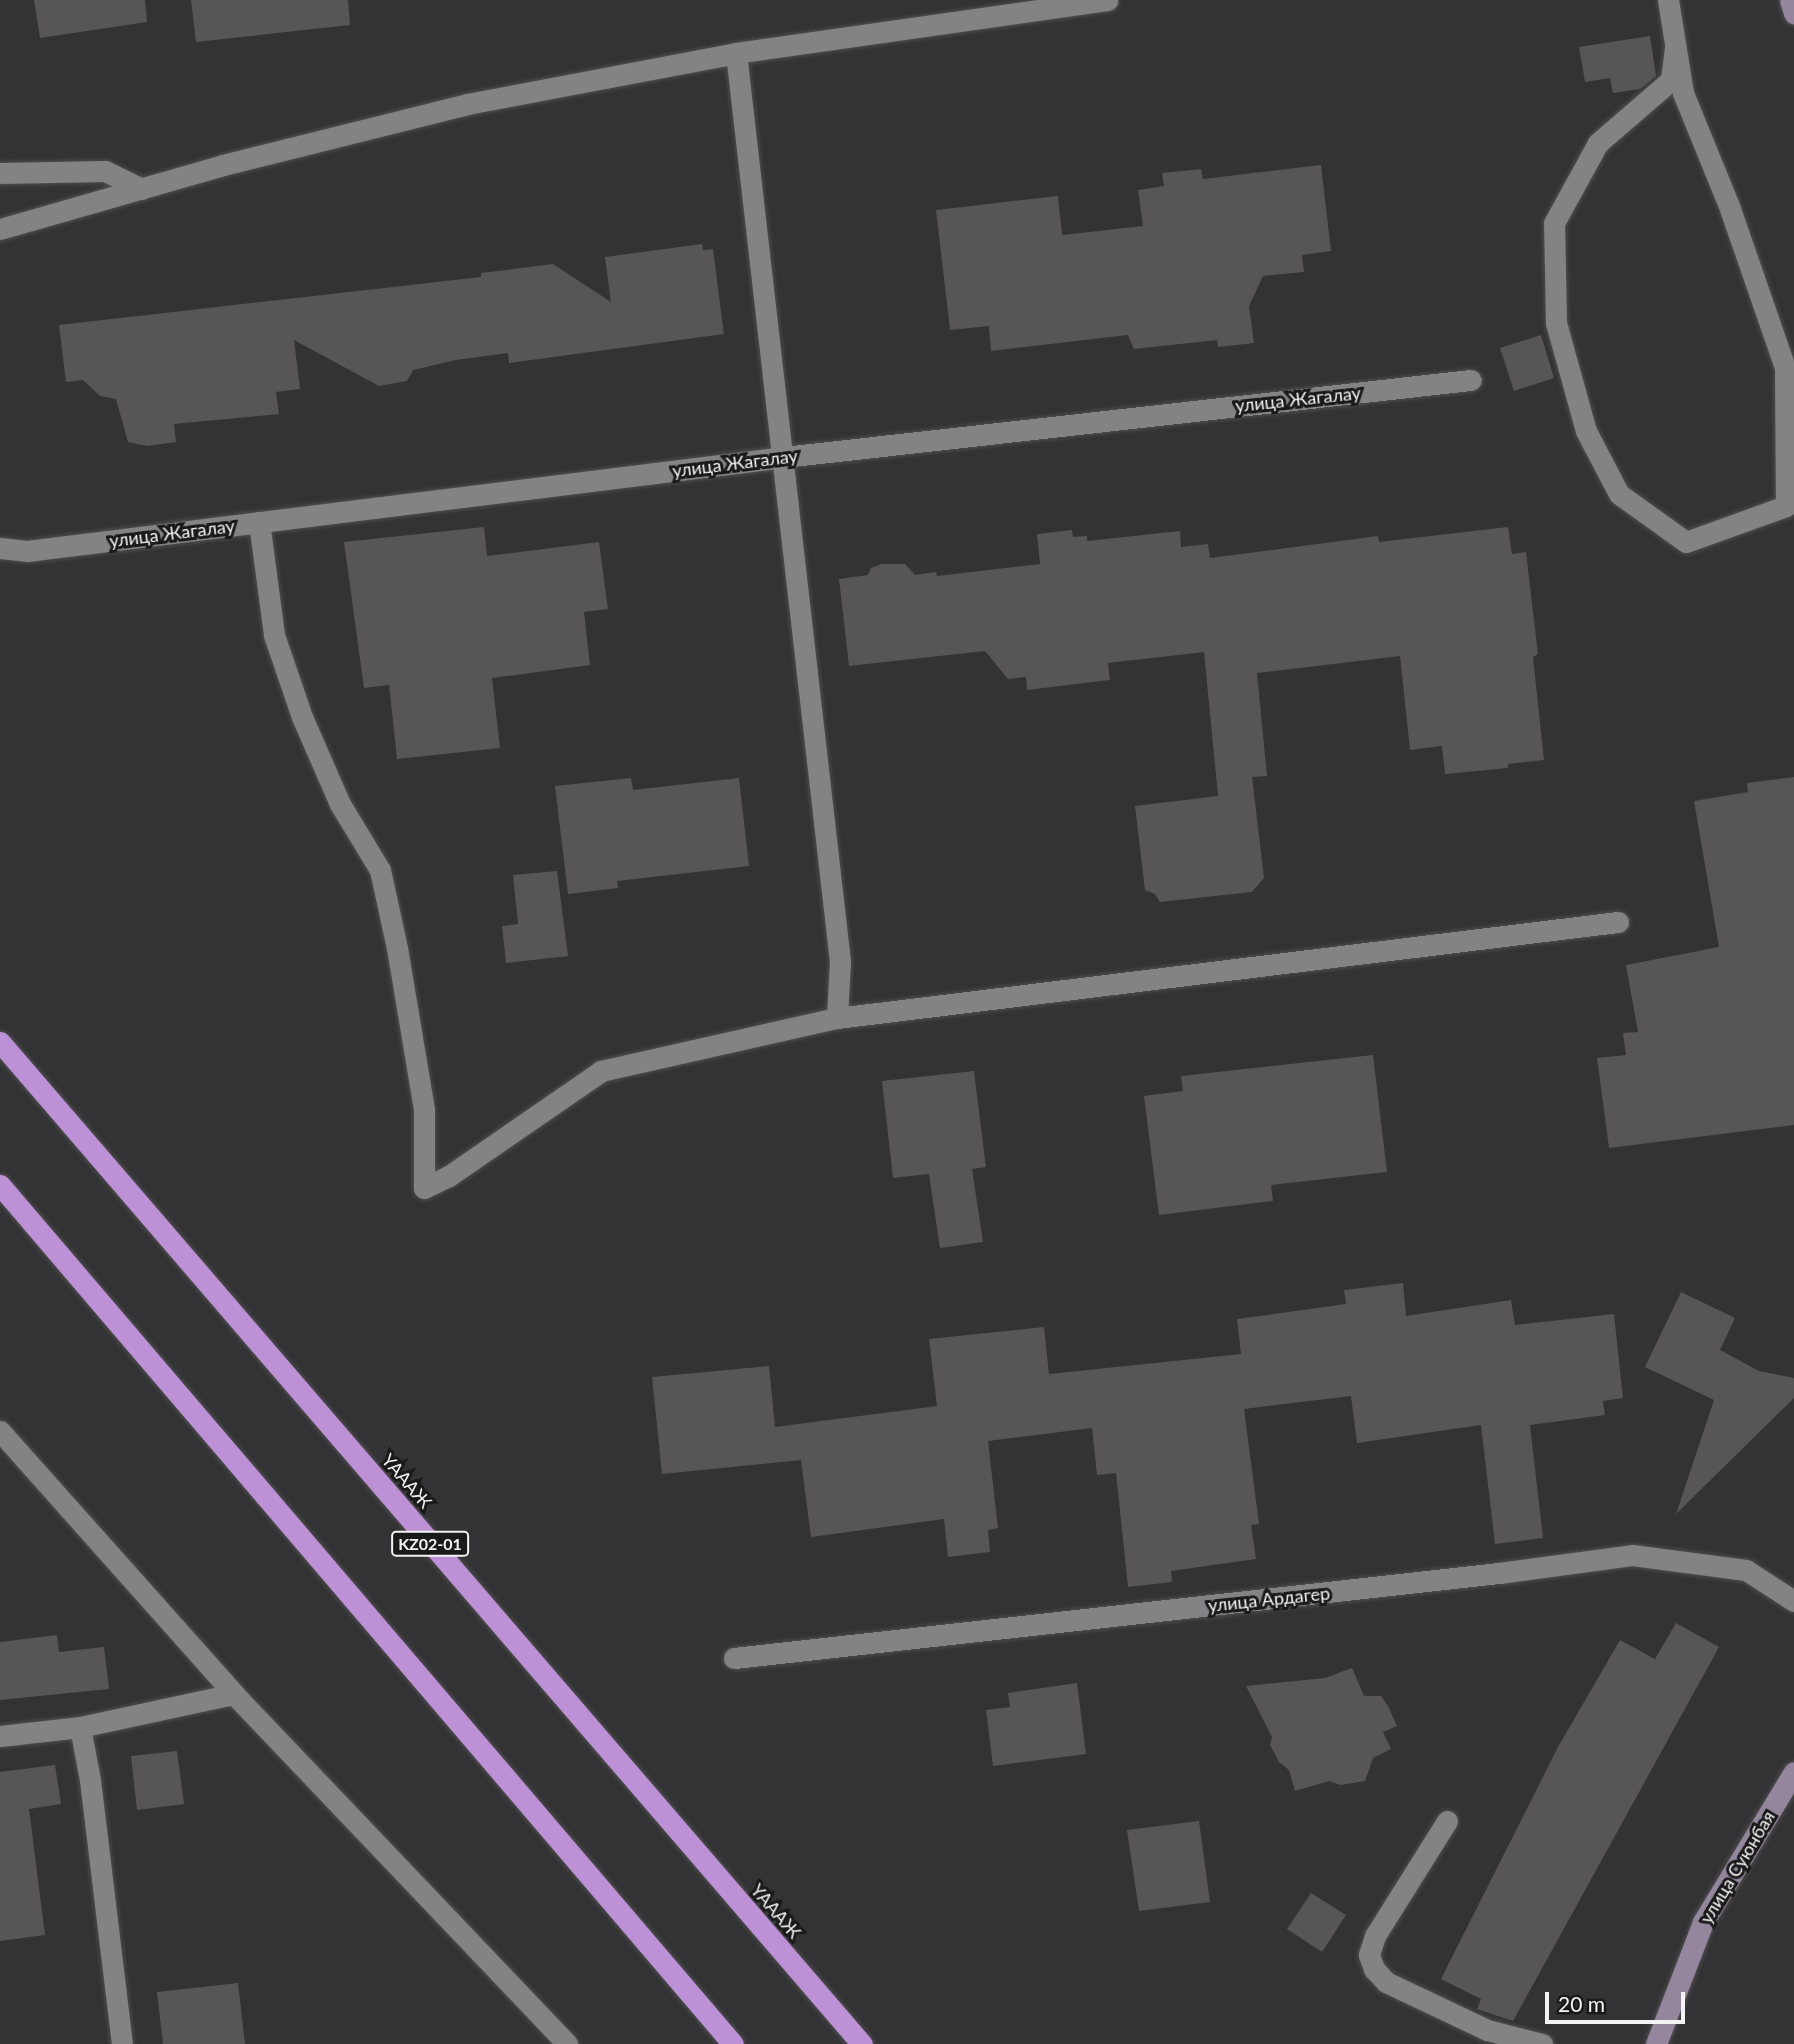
<!DOCTYPE html>
<html>
<head>
<meta charset="utf-8">
<style>
	body { margin:0 }
	#map { position:relative; width:1794px; height:2044px; overflow:hidden; background:#333234; font-family:Lato,sans-serif }
	div>[style] { position:absolute }
	.building>* { inset:0; background:#575558 }
	.roads { filter:drop-shadow(0 0 2px #4f4e50) drop-shadow(0 0 2px #4f4e50) }
	.lane>* { height:21px; margin:-10.5px; padding:0 10.5px; transform-origin:10.5px; border-radius:10.5px; background:#838284 }
	.street>* { height:21px; margin:-10.5px; padding:0 10.5px; transform-origin:10.5px; border-radius:10.5px; background:#838284 }
	.secondary>* { height:21px; margin:-10.5px; padding:0 10.5px; transform-origin:10.5px; border-radius:10.5px; background:#94869c }
	.highway>* { height:21px; margin:-10.5px; padding:0 10.5px; transform-origin:10.5px; border-radius:10.5px; background:#bd91d5 }
	span { translate:-50% -50%; white-space:nowrap; text-align:center; line-height:1.15; -webkit-text-stroke:6px #1b1a1b; paint-order:stroke }
	.shield-label span { padding:2px 5px; background:#1b1a1b; border:2px solid; border-radius:5px; -webkit-text-stroke-width:0 }
	.shield-label { font-size:16px; color:#f4f3f4; font-weight:700 }
	.street-label { font-size:18px; color:#f4f3f4 }
	.scale { position:absolute; left:1545px; top:1992px; width:140px; height:32px; box-sizing:border-box; border:4px solid #f4f3f4; border-top:0; padding-left:9px; font-size:21px; line-height:24px; white-space:nowrap; color:#f4f3f4; -webkit-text-stroke:5px #1b1a1b; paint-order:stroke }
</style>
</head>
<body>
<div id="map">
	<div class="building">
		<div style="clip-path:polygon(34px 0,145px 0,147px 22px,40px 38px)"></div>
		<div style="clip-path:polygon(191px 0,348px 0,350px 25px,196px 42px)"></div>
		<div style="clip-path:polygon(1650px 36px,1656px 76px,1640px 89px,1613px 93px,1610px 78px,1585px 82px,1579px 47px)"></div>
		<div style="clip-path:polygon(1321px 165px,1331px 251px,1302px 255px,1304px 272px,1263px 276px,1249px 306px,1254px 343px,1218px 347px,1217px 340px,1134px 349px,1128px 335px,991px 351px,989px 326px,950px 330px,936px 210px,1058px 196px,1062px 235px,1143px 226px,1138px 190px,1164px 186px,1162px 173px,1201px 169px,1203px 179px)"></div>
		<div style="clip-path:polygon(702px 244px,703px 250px,713px 249px,724px 334px,509px 363px,508px 353px,456px 360px,413px 370px,407px 381px,379px 386px,294px 340px,300px 389px,276px 392px,279px 414px,174px 424px,176px 442px,147px 446px,128px 442px,116px 399px,100px 396px,83px 380px,66px 382px,59px 325px,481px 277px,481px 273px,553px 264px,611px 302px,605px 257px)"></div>
		<div style="clip-path:polygon(1541px 335px,1554px 378px,1514px 391px,1500px 348px)"></div>
		<div style="clip-path:polygon(484px 527px,487px 556px,599px 542px,608px 609px,584px 612px,590px 665px,492px 678px,500px 748px,397px 759px,389px 685px,364px 688px,344px 542px)"></div>
		<div style="clip-path:polygon(1508px 527px,1512px 554px,1526px 552px,1538px 654px,1533px 657px,1544px 760px,1508px 764px,1508px 768px,1445px 774px,1442px 746px,1410px 750px,1400px 656px,1257px 673px,1267px 776px,1252px 777px,1264px 878px,1252px 892px,1160px 902px,1155px 894px,1145px 890px,1135px 806px,1218px 796px,1204px 652px,1108px 663px,1110px 680px,1027px 690px,1026px 677px,1008px 679px,985px 651px,849px 666px,839px 579px,868px 575px,871px 568px,882px 564px,905px 564px,915px 575px,936px 572px,937px 576px,1040px 564px,1037px 534px,1072px 530px,1073px 537px,1087px 536px,1087px 541px,1180px 531px,1181px 547px,1208px 544px,1210px 558px,1378px 536px,1379px 542px)"></div>
		<div style="clip-path:polygon(1794px 777px,1794px 1125px,1609px 1148px,1597px 1058px,1626px 1055px,1623px 1033px,1638px 1032px,1626px 965px,1719px 947px,1694px 801px,1748px 792px,1747px 783px)"></div>
		<div style="clip-path:polygon(631px 778px,633px 790px,739px 778px,749px 866px,617px 881px,618px 888px,568px 894px,555px 786px)"></div>
		<div style="clip-path:polygon(557px 871px,568px 956px,506px 963px,502px 926px,518px 924px,513px 875px)"></div>
		<div style="clip-path:polygon(1373px 1055px,1387px 1172px,1271px 1185px,1273px 1201px,1159px 1215px,1144px 1096px,1183px 1091px,1181px 1076px)"></div>
		<div style="clip-path:polygon(974px 1071px,986px 1167px,972px 1169px,983px 1242px,940px 1248px,929px 1174px,893px 1178px,882px 1081px)"></div>
		<div style="clip-path:polygon(1403px 1283px,1406px 1316px,1511px 1300px,1515px 1325px,1614px 1314px,1623px 1398px,1603px 1401px,1605px 1415px,1530px 1425px,1543px 1538px,1495px 1544px,1481px 1425px,1357px 1443px,1351px 1396px,1244px 1409px,1259px 1524px,1251px 1525px,1256px 1559px,1171px 1571px,1172px 1582px,1128px 1587px,1116px 1473px,1097px 1475px,1092px 1428px,988px 1441px,998px 1528px,988px 1530px,990px 1552px,948px 1557px,944px 1519px,811px 1537px,801px 1460px,662px 1474px,652px 1377px,769px 1366px,775px 1427px,937px 1406px,929px 1339px,1044px 1327px,1049px 1374px,1241px 1354px,1237px 1319px,1346px 1304px,1344px 1290px)"></div>
		<div style="clip-path:polygon(1681px 1292px,1735px 1318px,1720px 1350px,1759px 1371px,1794px 1378px,1794px 1398px,1676px 1514px,1714px 1400px,1645px 1367px)"></div>
		<div style="clip-path:polygon(1676px 1623px,1719px 1647px,1513px 2021px,1477px 2009px,1481px 1999px,1441px 1979px,1558px 1747px,1620px 1640px,1655px 1659px)"></div>
		<div style="clip-path:polygon(57px 1635px,59px 1652px,104px 1647px,109px 1689px,0 1700px,0 1642px)"></div>
		<div style="clip-path:polygon(1352px 1668px,1364px 1696px,1381px 1696px,1388px 1706px,1397px 1726px,1383px 1732px,1391px 1749px,1373px 1758px,1365px 1781px,1341px 1785px,1329px 1781px,1295px 1791px,1289px 1770px,1279px 1762px,1270px 1745px,1272px 1737px,1246px 1686px,1325px 1678px)"></div>
		<div style="clip-path:polygon(1077px 1683px,1086px 1754px,993px 1766px,986px 1710px,1010px 1707px,1008px 1693px)"></div>
		<div style="clip-path:polygon(177px 1751px,184px 1804px,137px 1810px,131px 1756px)"></div>
		<div style="clip-path:polygon(55px 1765px,61px 1804px,29px 1809px,45px 1935px,0 1941px,0 1772px)"></div>
		<div style="clip-path:polygon(1199px 1821px,1210px 1902px,1139px 1911px,1127px 1830px)"></div>
		<div style="clip-path:polygon(1311px 1893px,1346px 1915px,1322px 1952px,1287px 1929px)"></div>
		<div style="clip-path:polygon(238px 1983px,245px 2044px,163px 2044px,157px 1992px)"></div>
	</div>
	<div class="roads">
		<div class="lane">
			<div style="left:1668px;top:0;width:94px;rotate:80.8deg"></div>
			<div style="left:1683px;top:93px;width:119px;rotate:67.8deg"></div>
			<div style="left:1728px;top:203px;width:175px;rotate:70.9deg"></div>
			<div style="left:1785px;top:368px;width:138px;rotate:89.6deg"></div>
			<div style="left:1786px;top:506px;width:106px;rotate:160.2deg"></div>
			<div style="left:1686px;top:542px;width:82px;rotate:-144.4deg"></div>
			<div style="left:1619px;top:494px;width:71px;rotate:-117.6deg"></div>
			<div style="left:1586px;top:431px;width:112px;rotate:-105.5deg"></div>
			<div style="left:1556px;top:323px;width:100px;rotate:-91.1deg"></div>
			<div style="left:1554px;top:223px;width:91px;rotate:-61.2deg"></div>
			<div style="left:1598px;top:143px;width:96px;rotate:-40.8deg"></div>
			<div style="left:1671px;top:80px;width:35px;rotate:-83deg"></div>
			<div style="left:1447px;top:1821px;width:136px;rotate:122.1deg"></div>
			<div style="left:1375px;top:1936px;width:20px;rotate:108deg"></div>
			<div style="left:1369px;top:1955px;width:15px;rotate:70deg"></div>
			<div style="left:1374px;top:1969px;width:18px;rotate:47deg"></div>
			<div style="left:1386px;top:1982px;width:112px;rotate:25.4deg"></div>
			<div style="left:1487px;top:2030px;width:57px;rotate:14.3deg"></div>
		</div>
		<div class="street">
			<div style="left:736px;top:53px;width:915px;rotate:83.47deg"></div>
			<div style="left:840px;top:962px;width:56px;rotate:93.1deg"></div>
			<div style="left:0;top:173px;width:105px;rotate:-1.1deg"></div>
			<div style="left:105px;top:171px;width:41px;rotate:25.9deg"></div>
			<div style="left:0;top:229px;width:232px;rotate:-16deg"></div>
			<div style="left:223px;top:165px;width:252px;rotate:-14deg"></div>
			<div style="left:467px;top:104px;width:274px;rotate:-10.7deg"></div>
			<div style="left:736px;top:53px;width:375px;rotate:-8.1deg"></div>
			<div style="left:259px;top:522px;width:114px;rotate:82.4deg"></div>
			<div style="left:274px;top:635px;width:87px;rotate:71.1deg"></div>
			<div style="left:302px;top:717px;width:95px;rotate:66.4deg"></div>
			<div style="left:340px;top:804px;width:77px;rotate:58.8deg"></div>
			<div style="left:380px;top:870px;width:80px;rotate:77.7deg"></div>
			<div style="left:397px;top:948px;width:164px;rotate:80.5deg"></div>
			<div style="left:424px;top:1110px;width:78px;rotate:90deg"></div>
			<div style="left:424px;top:1188px;width:28px;rotate:-26deg"></div>
			<div style="left:449px;top:1176px;width:185px;rotate:-34.6deg"></div>
			<div style="left:601px;top:1071px;width:242px;rotate:-12.7deg"></div>
			<div style="left:837px;top:1018px;width:787px;rotate:-7.01deg"></div>
			<div style="left:0;top:548px;width:27px;rotate:6deg"></div>
			<div style="left:27px;top:551px;width:763px;rotate:-7.08deg"></div>
			<div style="left:784px;top:457px;width:691px;rotate:-6.4deg"></div>
			<div style="left:0;top:1431px;width:352px;rotate:48.3deg"></div>
			<div style="left:234px;top:1694px;width:483px;rotate:46.4deg"></div>
			<div style="left:734px;top:1658px;width:770px;rotate:-6.34deg"></div>
			<div style="left:1499px;top:1573px;width:134px;rotate:-7.7deg"></div>
			<div style="left:1632px;top:1555px;width:115px;rotate:7.5deg"></div>
			<div style="left:1746px;top:1570px;width:57px;rotate:32.9deg"></div>
			<div style="left:80px;top:1727px;width:54px;rotate:79.3deg"></div>
			<div style="left:90px;top:1780px;width:266px;rotate:83.1deg"></div>
			<div style="left:0;top:1736px;width:81px;rotate:-6.4deg"></div>
			<div style="left:80px;top:1727px;width:157px;rotate:-12.1deg"></div>
		</div>
		<div class="secondary">
			<div style="left:1790px;top:0;width:14px;rotate:73deg"></div>
			<div style="left:1656px;top:2044px;width:131px;rotate:-68.9deg"></div>
			<div style="left:1703px;top:1922px;width:175px;rotate:-58.8deg"></div>
		</div>
		<div class="highway">
			<div style="left:0;top:1042px;width:1322px;rotate:49.3deg"></div>
			<div style="left:0;top:1185px;width:1129px;rotate:49.53deg"></div>
		</div>
	</div>
	<div class="shield-label">
		<span style="left:430px;top:1544px">KZ02-01</span>
	</div>
	<div class="street-label">
		<span style="left:1298px;top:399px;rotate:-6deg">улица Жагалау</span>
		<span style="left:735px;top:463px;rotate:-7deg">улица Жагалау</span>
		<span style="left:172px;top:533px;rotate:-7deg">улица Жагалау</span>
		<span style="left:407px;top:1481px;rotate:49deg">ҮАААЖ</span>
		<span style="left:1269px;top:1599px;rotate:-6deg">улица Ардагер</span>
		<span style="left:1737px;top:1867px;rotate:-59deg">улица Суюнбая</span>
		<span style="left:776px;top:1911px;rotate:49deg">ҮАААЖ</span>
	</div>
	<div class="scale">20 m</div>
</div>
</body>
</html>
